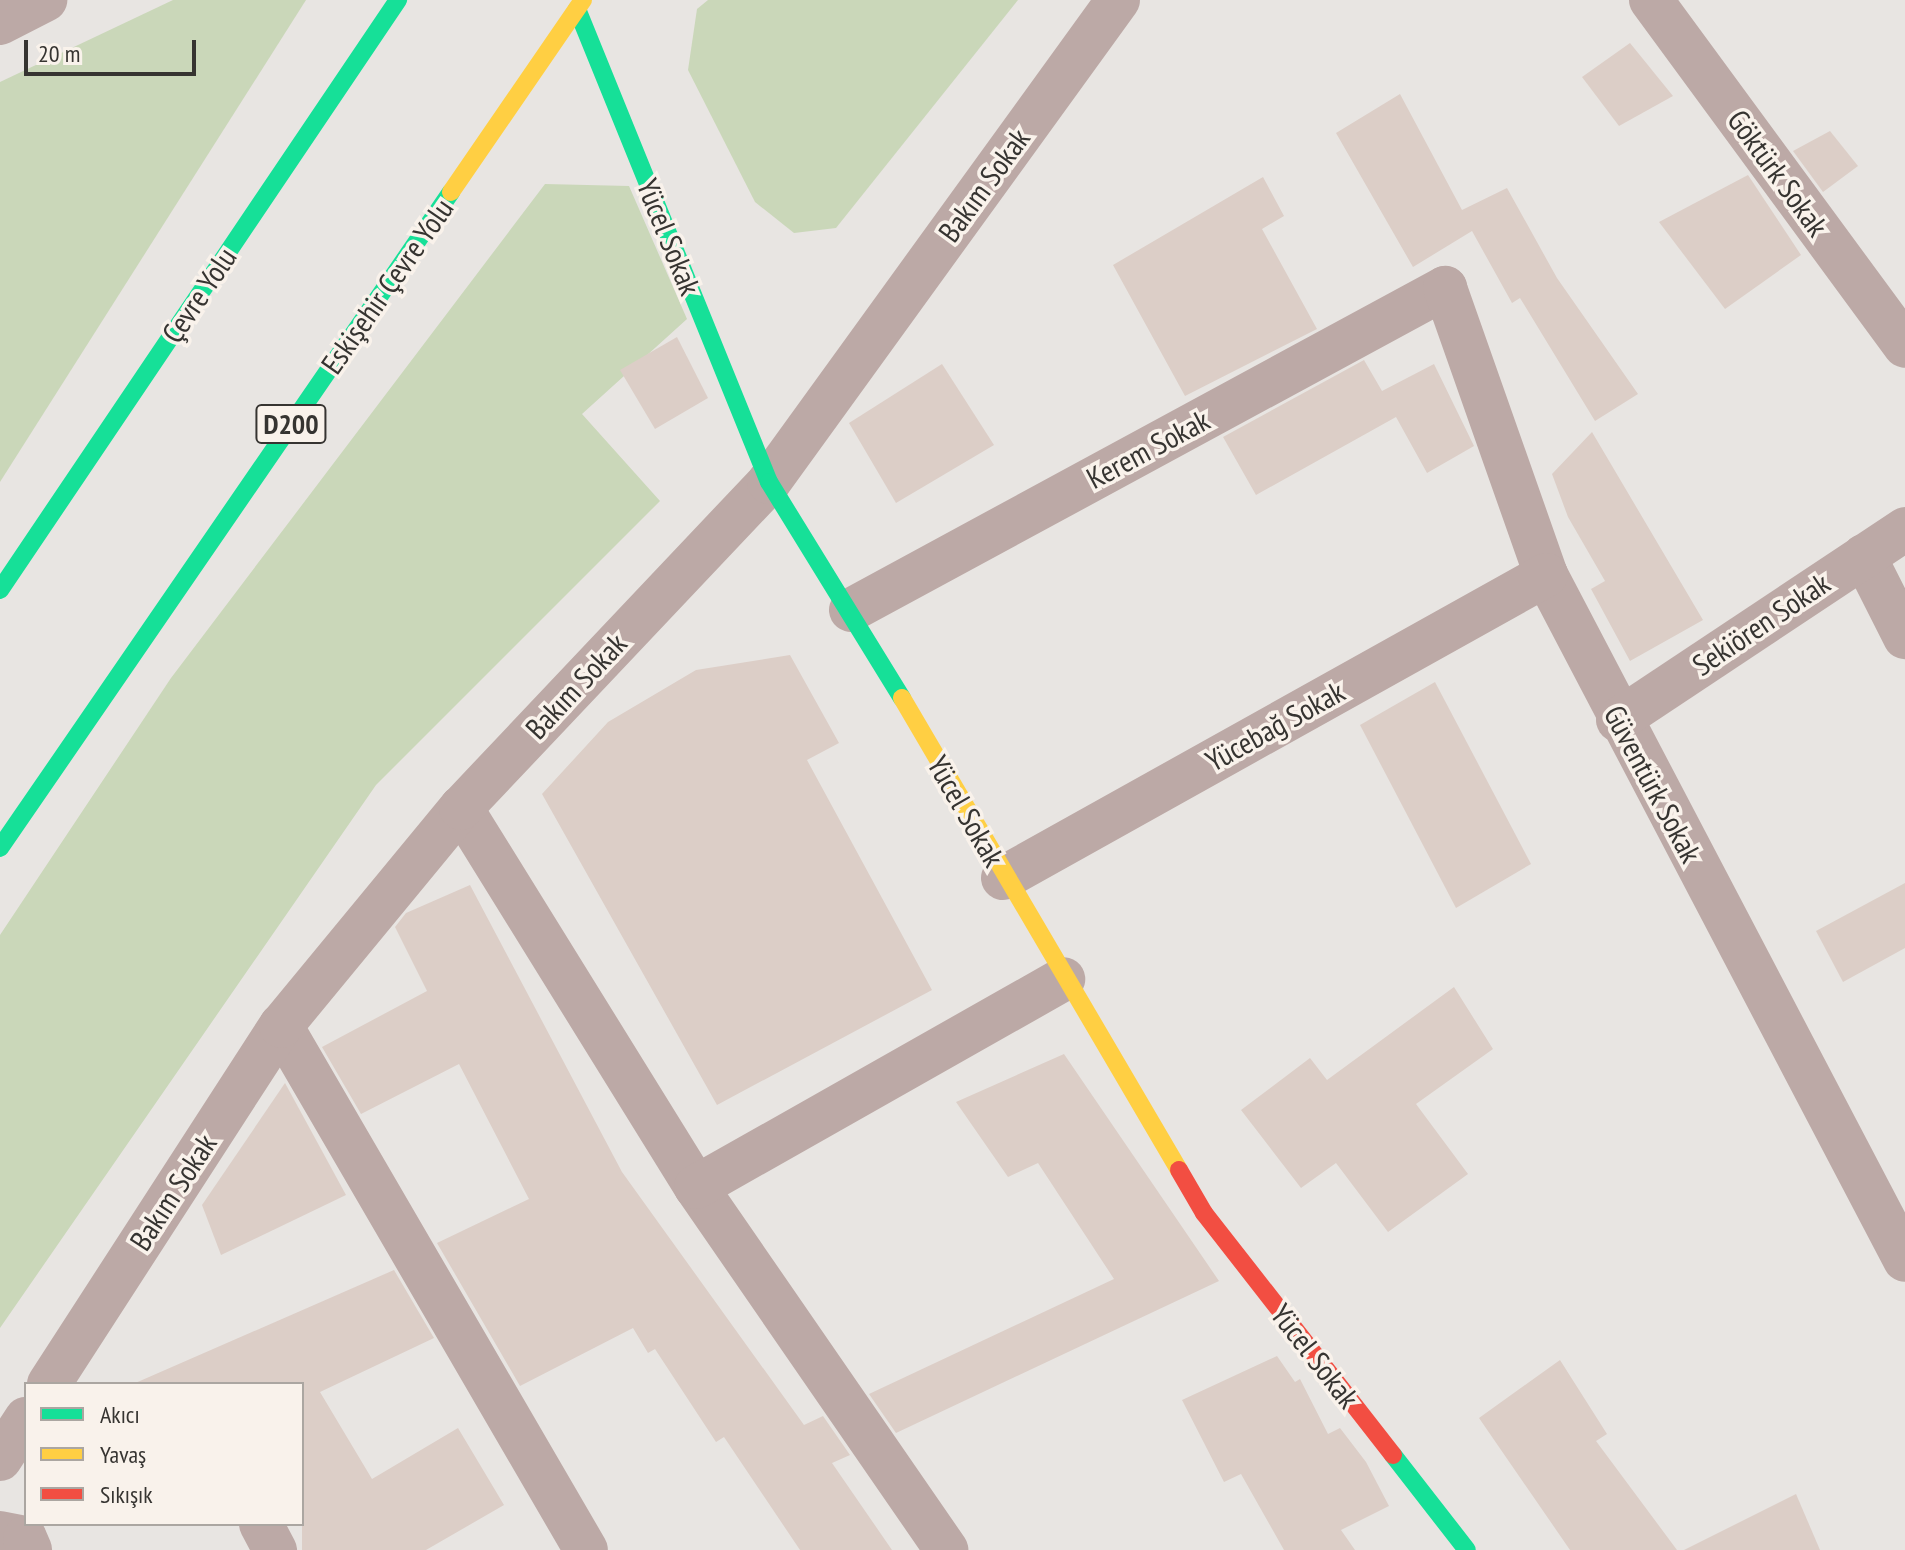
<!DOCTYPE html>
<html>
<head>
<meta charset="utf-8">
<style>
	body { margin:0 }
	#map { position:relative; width:1905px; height:1550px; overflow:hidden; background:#e8e5e2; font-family:"PT Sans Narrow",sans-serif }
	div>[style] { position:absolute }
	.green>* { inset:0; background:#cad7b9 }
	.building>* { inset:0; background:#dccec7 }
	.street>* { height:44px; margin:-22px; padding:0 22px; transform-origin:22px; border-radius:22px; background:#bca9a6 }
	.fast>* { height:18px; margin:-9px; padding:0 9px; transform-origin:9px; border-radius:9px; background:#16e098 }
	.slow>* { height:18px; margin:-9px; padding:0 9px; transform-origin:9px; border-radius:9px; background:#ffcf43 }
	.jam>* { height:18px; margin:-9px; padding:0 9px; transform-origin:9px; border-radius:9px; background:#f24e42 }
	span { translate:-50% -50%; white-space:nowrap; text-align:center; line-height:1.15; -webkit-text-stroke:7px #f9f2eb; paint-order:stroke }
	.shield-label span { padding:2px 6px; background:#f9f2eb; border:2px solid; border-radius:6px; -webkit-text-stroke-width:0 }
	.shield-label { font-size:28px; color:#363431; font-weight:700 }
	.street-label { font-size:30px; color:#363431 }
	.legend { position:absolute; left:24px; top:1382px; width:280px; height:144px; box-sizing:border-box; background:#f9f2eb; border:2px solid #aba6a1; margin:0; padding:10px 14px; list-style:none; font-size:24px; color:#363431 }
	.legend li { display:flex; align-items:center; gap:16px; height:40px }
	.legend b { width:40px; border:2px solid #aba6a1 }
	.scale { position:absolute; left:24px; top:40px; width:172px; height:36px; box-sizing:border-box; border:4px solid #363431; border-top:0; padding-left:10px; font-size:24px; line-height:28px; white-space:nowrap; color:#363431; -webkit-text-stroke:6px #f9f2eb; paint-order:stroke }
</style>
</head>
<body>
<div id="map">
	<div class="green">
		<div style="clip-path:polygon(173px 0,306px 0,0 482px,0 82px)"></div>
		<div style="clip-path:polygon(708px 0,1018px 0,836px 228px,794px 233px,755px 202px,688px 70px,697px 9px)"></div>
		<div style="clip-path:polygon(545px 184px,629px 186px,687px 319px,582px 414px,660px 501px,376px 785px,0 1328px,0 935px,171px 678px)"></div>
	</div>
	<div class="building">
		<div style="clip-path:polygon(1630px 43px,1673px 96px,1619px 126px,1582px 77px)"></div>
		<div style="clip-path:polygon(1400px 94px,1462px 210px,1507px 188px,1557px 278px,1638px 394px,1595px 421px,1520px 298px,1512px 303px,1472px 231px,1413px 267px,1336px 133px)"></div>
		<div style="clip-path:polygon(1830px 131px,1858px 166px,1823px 192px,1793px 151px)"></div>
		<div style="clip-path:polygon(1748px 175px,1801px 255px,1725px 309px,1659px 222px)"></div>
		<div style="clip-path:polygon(1263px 177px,1284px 216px,1262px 229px,1317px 329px,1185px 396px,1113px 265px)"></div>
		<div style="clip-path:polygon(677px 337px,708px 398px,655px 429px,620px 370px)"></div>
		<div style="clip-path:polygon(1364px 360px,1382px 391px,1434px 364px,1474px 446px,1427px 473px,1396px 417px,1256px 495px,1223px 437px)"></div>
		<div style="clip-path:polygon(942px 364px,994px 445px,896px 503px,849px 423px)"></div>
		<div style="clip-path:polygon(1592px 432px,1703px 620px,1630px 661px,1591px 589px,1605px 581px,1568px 517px,1552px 474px)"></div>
		<div style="clip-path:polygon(790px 655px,839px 743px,807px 760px,932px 990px,717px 1105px,542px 794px,608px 722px,696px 670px)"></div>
		<div style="clip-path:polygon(1435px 682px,1531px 864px,1456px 908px,1360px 725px)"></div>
		<div style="clip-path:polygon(1905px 883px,1905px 948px,1843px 982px,1816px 931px)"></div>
		<div style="clip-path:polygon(470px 885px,622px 1172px,804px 1425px,823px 1416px,850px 1455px,832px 1463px,892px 1550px,800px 1550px,724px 1437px,716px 1442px,655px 1349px,648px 1353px,633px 1328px,520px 1386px,437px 1243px,529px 1199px,459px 1064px,361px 1114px,322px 1047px,427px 991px,395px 927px,406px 913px)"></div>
		<div style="clip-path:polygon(1454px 987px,1493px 1049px,1416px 1104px,1468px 1174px,1388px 1232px,1336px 1163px,1301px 1188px,1241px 1110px,1310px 1058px,1327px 1080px)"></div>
		<div style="clip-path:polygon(1064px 1054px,1219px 1281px,896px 1433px,869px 1394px,1114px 1279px,1038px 1163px,1008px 1177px,956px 1102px)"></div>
		<div style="clip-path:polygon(285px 1083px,346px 1195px,221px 1255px,202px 1205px)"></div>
		<div style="clip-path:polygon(394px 1270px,434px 1338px,320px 1392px,372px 1479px,458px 1428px,504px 1505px,426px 1550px,302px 1550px,302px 1384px,133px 1384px)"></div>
		<div style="clip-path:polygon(1277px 1356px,1295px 1382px,1300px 1379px,1328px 1434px,1340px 1428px,1366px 1462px,1389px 1506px,1341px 1530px,1355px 1550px,1284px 1550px,1241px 1474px,1224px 1482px,1182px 1400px)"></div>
		<div style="clip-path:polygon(1560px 1360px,1607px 1434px,1596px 1441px,1677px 1550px,1570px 1550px,1479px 1418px)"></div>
		<div style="clip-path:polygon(1796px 1494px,1820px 1550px,1684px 1550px)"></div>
	</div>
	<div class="street">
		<div style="left:1651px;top:0;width:429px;rotate:53.7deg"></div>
		<div style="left:0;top:23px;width:51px;rotate:-27.1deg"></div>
		<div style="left:1864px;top:556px;width:91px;rotate:63.2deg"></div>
		<div style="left:851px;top:610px;width:676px;rotate:-28.46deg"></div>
		<div style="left:1445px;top:288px;width:304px;rotate:70.6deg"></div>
		<div style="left:1546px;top:575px;width:773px;rotate:62.34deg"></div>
		<div style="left:1618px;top:720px;width:345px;rotate:-33.6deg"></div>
		<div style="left:461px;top:808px;width:446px;rotate:58.2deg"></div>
		<div style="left:696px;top:1187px;width:441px;rotate:55.4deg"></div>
		<div style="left:1003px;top:878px;width:622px;rotate:-29.16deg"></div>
		<div style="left:281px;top:1026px;width:606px;rotate:59.8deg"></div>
		<div style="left:696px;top:1187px;width:422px;rotate:-29.5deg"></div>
		<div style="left:49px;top:1384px;width:427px;rotate:-57.1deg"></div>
		<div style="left:281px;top:1026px;width:283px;rotate:-50.5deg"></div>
		<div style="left:461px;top:808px;width:448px;rotate:-46.6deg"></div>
		<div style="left:769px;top:482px;width:595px;rotate:-54.09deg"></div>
		<div style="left:0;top:1459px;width:48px;rotate:-57deg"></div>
		<div style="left:261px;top:1524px;width:30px;rotate:62deg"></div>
		<div style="left:0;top:1533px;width:25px;rotate:11deg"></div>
		<div style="left:25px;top:1538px;width:13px;rotate:67deg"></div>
	</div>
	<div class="fast">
		<div style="left:577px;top:9px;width:510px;rotate:67.91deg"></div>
		<div style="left:769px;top:482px;width:254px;rotate:58.4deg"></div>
		<div style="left:0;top:590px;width:712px;rotate:-56deg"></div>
		<div style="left:0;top:848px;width:796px;rotate:-55.49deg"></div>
		<div style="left:1393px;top:1455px;width:120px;rotate:52.1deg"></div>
	</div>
	<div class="slow">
		<div style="left:451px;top:192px;width:233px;rotate:-55.5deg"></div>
		<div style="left:902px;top:698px;width:547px;rotate:59.59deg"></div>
	</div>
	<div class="jam">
		<div style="left:1179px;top:1170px;width:50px;rotate:59.8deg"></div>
		<div style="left:1204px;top:1213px;width:307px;rotate:52deg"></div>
	</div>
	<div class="shield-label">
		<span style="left:291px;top:424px">D200</span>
	</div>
	<div class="street-label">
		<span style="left:1778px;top:173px;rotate:54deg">Göktürk Sokak</span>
		<span style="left:984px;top:185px;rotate:-54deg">Bakım Sokak</span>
		<span style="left:669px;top:237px;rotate:68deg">Yücel Sokak</span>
		<span style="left:387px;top:286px;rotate:-55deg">Eskişehir Çevre Yolu</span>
		<span style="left:199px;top:295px;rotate:-56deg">Çevre Yolu</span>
		<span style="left:1148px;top:449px;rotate:-28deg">Kerem Sokak</span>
		<span style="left:1761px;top:624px;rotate:-34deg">Sekiören Sokak</span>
		<span style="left:576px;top:686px;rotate:-47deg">Bakım Sokak</span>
		<span style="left:1275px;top:726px;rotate:-29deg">Yücebağ Sokak</span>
		<span style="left:1653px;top:784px;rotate:62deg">Güventürk Sokak</span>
		<span style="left:966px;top:811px;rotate:60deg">Yücel Sokak</span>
		<span style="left:173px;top:1192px;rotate:-57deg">Bakım Sokak</span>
		<span style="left:1315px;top:1356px;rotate:52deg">Yücel Sokak</span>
	</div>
	<ul class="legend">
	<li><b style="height:10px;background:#16e098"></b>Akıcı</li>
	<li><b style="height:10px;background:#ffcf43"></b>Yavaş</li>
	<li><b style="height:10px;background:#f24e42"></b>Sıkışık</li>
	</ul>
	<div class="scale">20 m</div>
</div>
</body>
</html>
